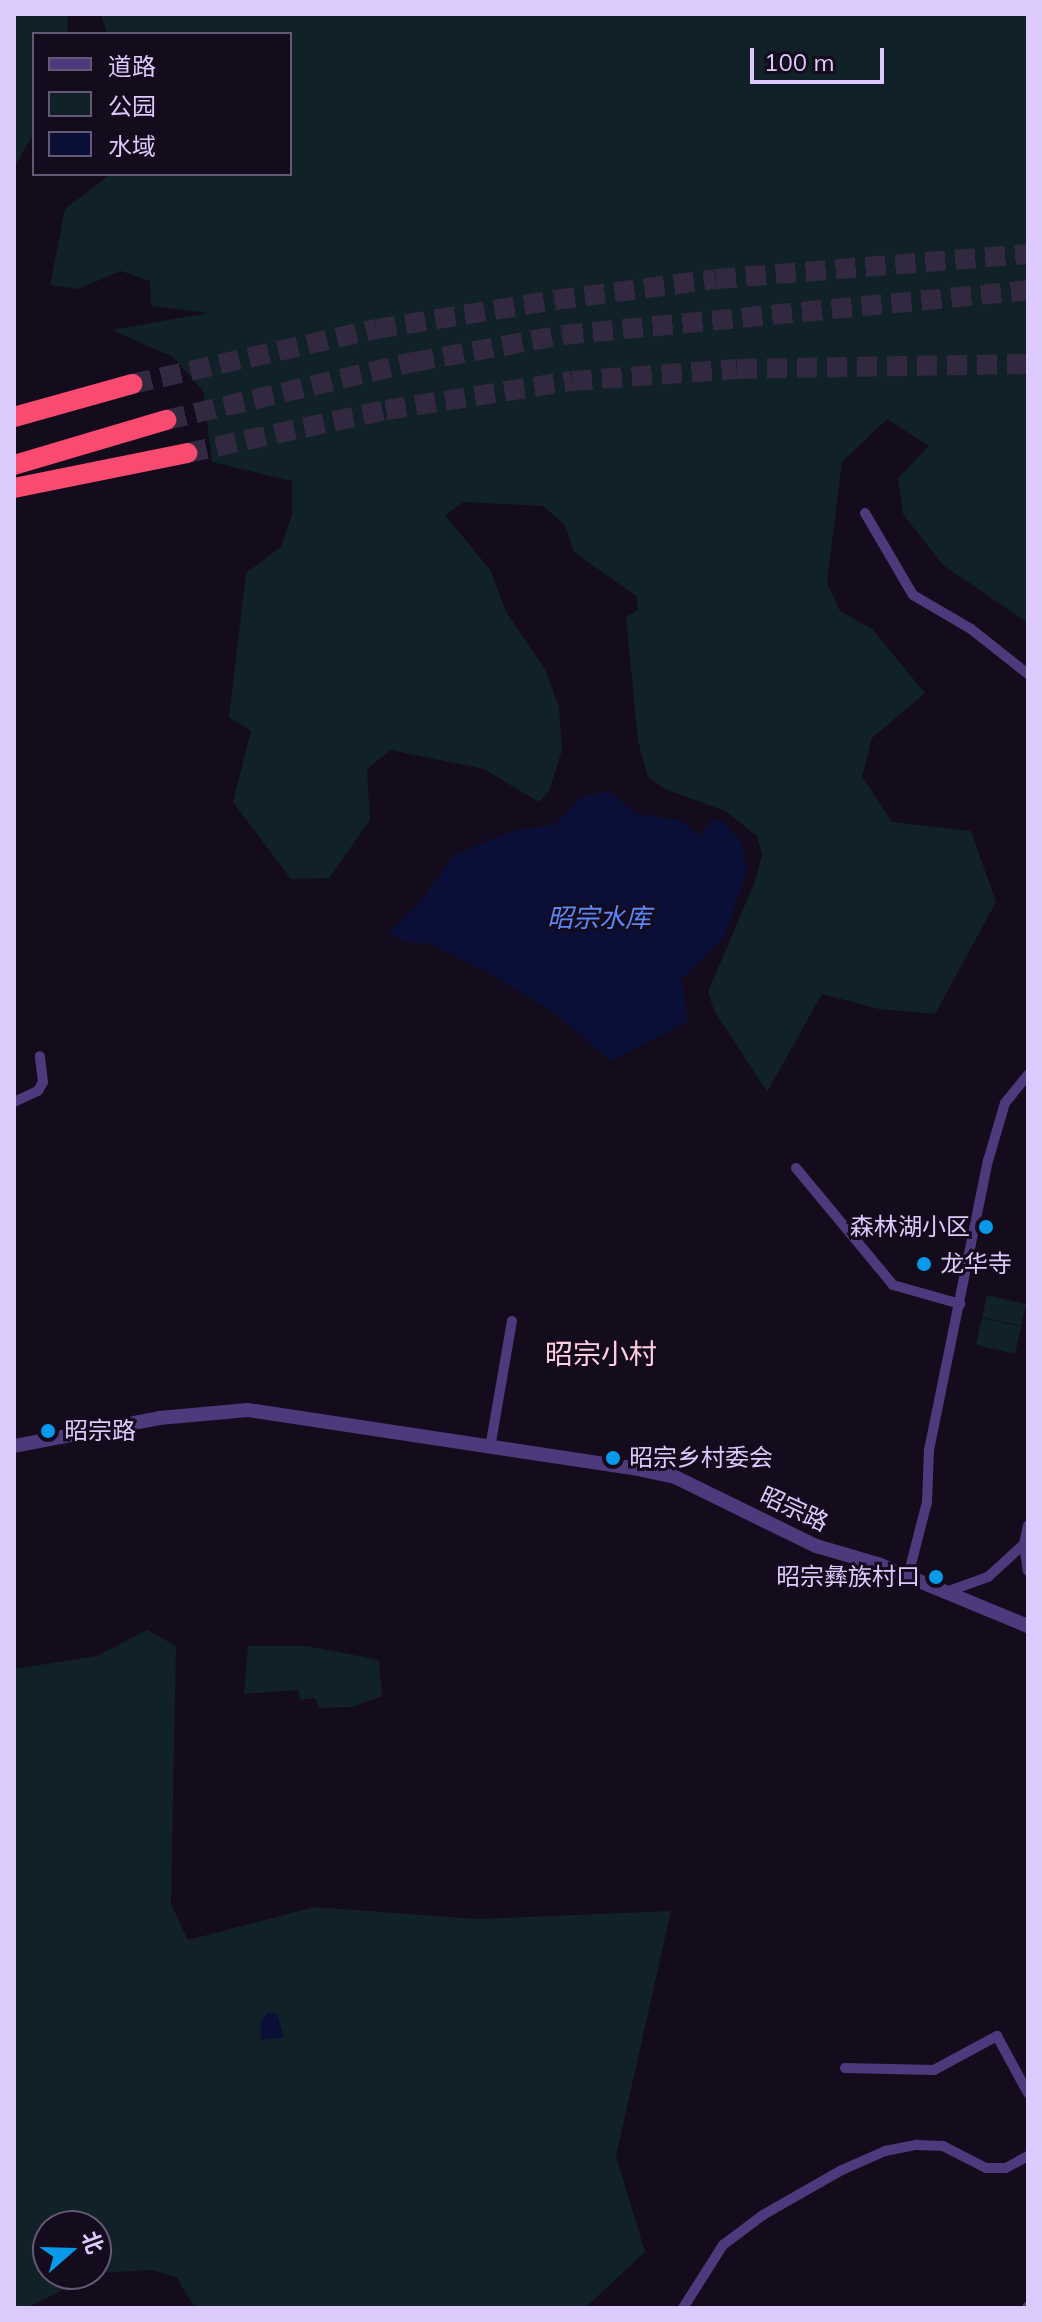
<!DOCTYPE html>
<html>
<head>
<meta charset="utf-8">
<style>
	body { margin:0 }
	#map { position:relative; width:1042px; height:2322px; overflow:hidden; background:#140c1d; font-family:Mulish,"Noto Sans SC",sans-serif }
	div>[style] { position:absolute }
	.green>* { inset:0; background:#102127 }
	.water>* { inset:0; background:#0a0f38 }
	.motorway-tunnel>* { height:20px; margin-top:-10px; transform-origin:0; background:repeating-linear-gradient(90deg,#32283f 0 20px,transparent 0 30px) }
	.minor>* { height:10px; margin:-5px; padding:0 5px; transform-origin:5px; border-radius:5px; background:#4d397b }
	.tertiary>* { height:14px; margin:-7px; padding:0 7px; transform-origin:7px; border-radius:7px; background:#4d397b }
	.motorway>* { height:20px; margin:-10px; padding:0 10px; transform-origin:10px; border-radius:10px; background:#f94a70 }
	.dots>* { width:22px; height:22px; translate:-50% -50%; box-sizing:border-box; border:4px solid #140c1d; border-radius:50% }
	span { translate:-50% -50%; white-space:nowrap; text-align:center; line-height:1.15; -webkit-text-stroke:6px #140c1d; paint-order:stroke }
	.poi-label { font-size:24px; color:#ddcafd }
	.right { translate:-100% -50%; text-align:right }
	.left { translate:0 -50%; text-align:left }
	.street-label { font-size:24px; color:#ddcafd }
	.water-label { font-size:26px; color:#5c87f9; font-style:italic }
	.quarter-label { font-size:28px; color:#fdccdf }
	.frame { position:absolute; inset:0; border:16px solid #ddcafd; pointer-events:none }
	.legend { position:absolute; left:32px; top:32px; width:260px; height:144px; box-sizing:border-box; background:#140c1d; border:2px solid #645877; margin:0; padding:10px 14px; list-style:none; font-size:24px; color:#ddcafd }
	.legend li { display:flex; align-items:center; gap:16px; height:40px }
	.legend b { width:40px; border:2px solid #645877 }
	.north { position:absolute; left:32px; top:2210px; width:80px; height:80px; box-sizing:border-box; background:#140c1d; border:2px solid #645877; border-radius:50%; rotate:70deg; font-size:22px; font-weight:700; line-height:32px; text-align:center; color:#ddcafd }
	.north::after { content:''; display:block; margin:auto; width:28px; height:36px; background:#0899eb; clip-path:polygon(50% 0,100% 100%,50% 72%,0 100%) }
	.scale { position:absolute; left:750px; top:48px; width:134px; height:36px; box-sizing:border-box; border:4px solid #ddcafd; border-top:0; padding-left:10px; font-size:24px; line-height:28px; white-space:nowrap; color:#ddcafd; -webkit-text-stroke:6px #140c1d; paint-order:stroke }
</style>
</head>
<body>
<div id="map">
	<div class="green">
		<div style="clip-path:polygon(14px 14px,68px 14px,67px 34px,34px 34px,34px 133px,16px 164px)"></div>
		<div style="clip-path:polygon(101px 14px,1028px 14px,1028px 623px,943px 565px,903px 514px,898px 478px,929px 446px,887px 419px,842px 462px,827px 583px,840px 611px,872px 629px,925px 693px,872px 738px,862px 776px,892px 822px,971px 831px,996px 902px,935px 1014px,879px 1009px,822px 994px,767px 1092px,714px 1010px,708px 992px,756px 879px,762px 855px,757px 836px,725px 811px,665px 789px,648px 777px,638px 741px,626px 617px,638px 610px,636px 596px,574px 552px,565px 525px,543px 506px,464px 502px,445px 515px,491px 571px,506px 612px,545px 669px,559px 707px,562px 750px,549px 791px,539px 802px,484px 769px,391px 750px,367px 769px,370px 820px,329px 878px,291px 879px,233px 802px,251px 731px,229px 717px,246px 573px,281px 547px,292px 515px,292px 481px,212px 462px,203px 391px,173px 357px,111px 330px,208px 313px,151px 306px,150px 281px,121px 271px,78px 289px,50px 285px,65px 209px,111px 174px,290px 174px,290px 34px,107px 34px)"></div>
		<div style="clip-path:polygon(987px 1295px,1026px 1304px,1021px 1326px,982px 1317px)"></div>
		<div style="clip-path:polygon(982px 1318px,1021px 1327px,1015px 1354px,976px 1345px)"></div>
		<div style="clip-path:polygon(147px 1630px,176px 1646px,171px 1904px,188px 1940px,315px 1907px,477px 1919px,671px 1911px,616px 2156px,645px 2252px,585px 2308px,195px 2308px,177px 2278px,153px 2270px,96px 2273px,96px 2226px,48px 2226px,48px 2274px,94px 2274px,27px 2308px,14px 2308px,14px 1669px,97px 1656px)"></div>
		<div style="clip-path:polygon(248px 1646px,307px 1646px,379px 1660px,382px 1696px,352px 1707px,319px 1708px,315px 1698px,300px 1700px,298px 1690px,244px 1694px)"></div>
	</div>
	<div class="water">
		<div style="clip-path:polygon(608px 791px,637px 814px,682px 821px,699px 837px,711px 820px,724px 822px,742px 844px,747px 870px,724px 937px,681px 979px,688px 1021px,611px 1061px,556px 1014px,496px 977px,430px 944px,403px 941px,389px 932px,420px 902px,454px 855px,513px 831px,556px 824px,582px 797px)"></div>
		<div style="clip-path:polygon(267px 2013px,277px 2014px,284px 2037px,261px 2040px,261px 2022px)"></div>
	</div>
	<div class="motorway-tunnel">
		<div style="left:132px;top:384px;width:250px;rotate:-12.7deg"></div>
		<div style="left:376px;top:329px;width:181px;rotate:-9.2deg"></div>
		<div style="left:555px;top:300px;width:162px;rotate:-7.4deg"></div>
		<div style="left:716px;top:279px;width:313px;rotate:-4.6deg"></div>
		<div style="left:166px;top:420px;width:255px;rotate:-13.2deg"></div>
		<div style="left:414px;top:362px;width:151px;rotate:-10.3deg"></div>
		<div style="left:563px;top:335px;width:467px;rotate:-5.5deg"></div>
		<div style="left:187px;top:453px;width:204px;rotate:-12.2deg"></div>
		<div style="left:386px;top:410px;width:188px;rotate:-8.9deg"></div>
		<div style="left:572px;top:381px;width:165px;rotate:-4.2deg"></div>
		<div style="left:737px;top:369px;width:291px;rotate:-1deg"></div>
	</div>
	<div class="minor">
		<div style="left:865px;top:513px;width:95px;rotate:59.7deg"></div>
		<div style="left:913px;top:595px;width:67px;rotate:30.4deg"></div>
		<div style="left:971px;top:629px;width:73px;rotate:38.3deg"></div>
		<div style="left:14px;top:1102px;width:26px;rotate:-25deg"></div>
		<div style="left:38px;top:1091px;width:10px;rotate:-61deg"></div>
		<div style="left:43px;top:1082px;width:26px;rotate:-97deg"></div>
		<div style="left:796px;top:1168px;width:152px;rotate:50.3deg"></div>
		<div style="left:893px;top:1285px;width:70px;rotate:15.8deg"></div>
		<div style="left:490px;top:1448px;width:129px;rotate:-80.2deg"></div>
		<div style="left:1024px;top:1544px;width:19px;rotate:-78deg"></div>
		<div style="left:908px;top:1576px;width:76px;rotate:-75.6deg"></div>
		<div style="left:927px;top:1502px;width:52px;rotate:-87.8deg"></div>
		<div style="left:929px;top:1450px;width:295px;rotate:-78.5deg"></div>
		<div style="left:988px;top:1161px;width:60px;rotate:-73.7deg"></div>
		<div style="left:1005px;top:1103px;width:36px;rotate:-51deg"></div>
		<div style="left:946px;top:1592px;width:45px;rotate:-19.7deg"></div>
		<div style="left:988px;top:1577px;width:49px;rotate:-42.5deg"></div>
		<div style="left:1024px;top:1544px;width:27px;rotate:82deg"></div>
		<div style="left:845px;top:2068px;width:89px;rotate:1.3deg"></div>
		<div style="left:934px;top:2070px;width:72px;rotate:-28.4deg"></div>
		<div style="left:997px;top:2036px;width:65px;rotate:61.5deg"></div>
		<div style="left:683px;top:2308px;width:75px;rotate:-57.6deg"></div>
		<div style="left:723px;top:2245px;width:50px;rotate:-36.9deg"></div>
		<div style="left:763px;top:2215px;width:91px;rotate:-29.7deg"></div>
		<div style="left:842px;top:2170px;width:47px;rotate:-23.8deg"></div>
		<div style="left:885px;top:2151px;width:33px;rotate:-11deg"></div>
		<div style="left:917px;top:2145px;width:26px;rotate:2deg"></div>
		<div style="left:943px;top:2146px;width:48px;rotate:27.1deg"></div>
		<div style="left:986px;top:2168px;width:20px"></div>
		<div style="left:1006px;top:2168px;width:25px;rotate:-29deg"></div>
		<div style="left:1027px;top:2308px;width:2px;rotate:-63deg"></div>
	</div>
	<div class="tertiary">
		<div style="left:14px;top:1446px;width:148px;rotate:-10.9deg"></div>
		<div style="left:159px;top:1418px;width:89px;rotate:-5.1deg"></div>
		<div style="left:248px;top:1410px;width:389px;rotate:8.6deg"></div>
		<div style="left:633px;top:1468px;width:43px;rotate:12.1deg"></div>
		<div style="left:675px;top:1477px;width:157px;rotate:26.1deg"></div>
		<div style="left:816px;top:1546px;width:65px;rotate:16.2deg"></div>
		<div style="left:878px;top:1564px;width:162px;rotate:22.5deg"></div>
	</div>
	<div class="motorway">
		<div style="left:14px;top:417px;width:123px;rotate:-15.6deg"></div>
		<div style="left:14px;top:465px;width:159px;rotate:-16.5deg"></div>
		<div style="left:14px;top:488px;width:177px;rotate:-11.4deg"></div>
	</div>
	<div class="dots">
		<div style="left:986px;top:1227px;background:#0899eb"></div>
		<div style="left:924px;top:1264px;background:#0899eb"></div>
		<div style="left:48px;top:1431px;background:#0899eb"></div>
		<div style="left:613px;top:1458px;background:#0899eb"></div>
		<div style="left:936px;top:1577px;background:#0899eb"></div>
	</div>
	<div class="poi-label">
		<span class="right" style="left:970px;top:1227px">森林湖小区</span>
		<span class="left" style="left:940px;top:1264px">龙华寺</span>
		<span class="left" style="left:64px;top:1431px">昭宗路</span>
		<span class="left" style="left:629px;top:1458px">昭宗乡村委会</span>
		<span class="right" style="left:920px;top:1577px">昭宗彝族村口</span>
	</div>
	<div class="street-label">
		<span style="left:794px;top:1509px;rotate:25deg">昭宗路</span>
	</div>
	<div class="water-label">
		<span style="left:599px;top:918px">昭宗水库</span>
	</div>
	<div class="quarter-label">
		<span style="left:601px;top:1354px">昭宗小村</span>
	</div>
	<div class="frame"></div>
	<ul class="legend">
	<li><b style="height:10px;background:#4d397b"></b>道路</li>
	<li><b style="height:22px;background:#102127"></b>公园</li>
	<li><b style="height:22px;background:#0a0f38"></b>水域</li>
	</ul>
	<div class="north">北</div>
	<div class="scale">100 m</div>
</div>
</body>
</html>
